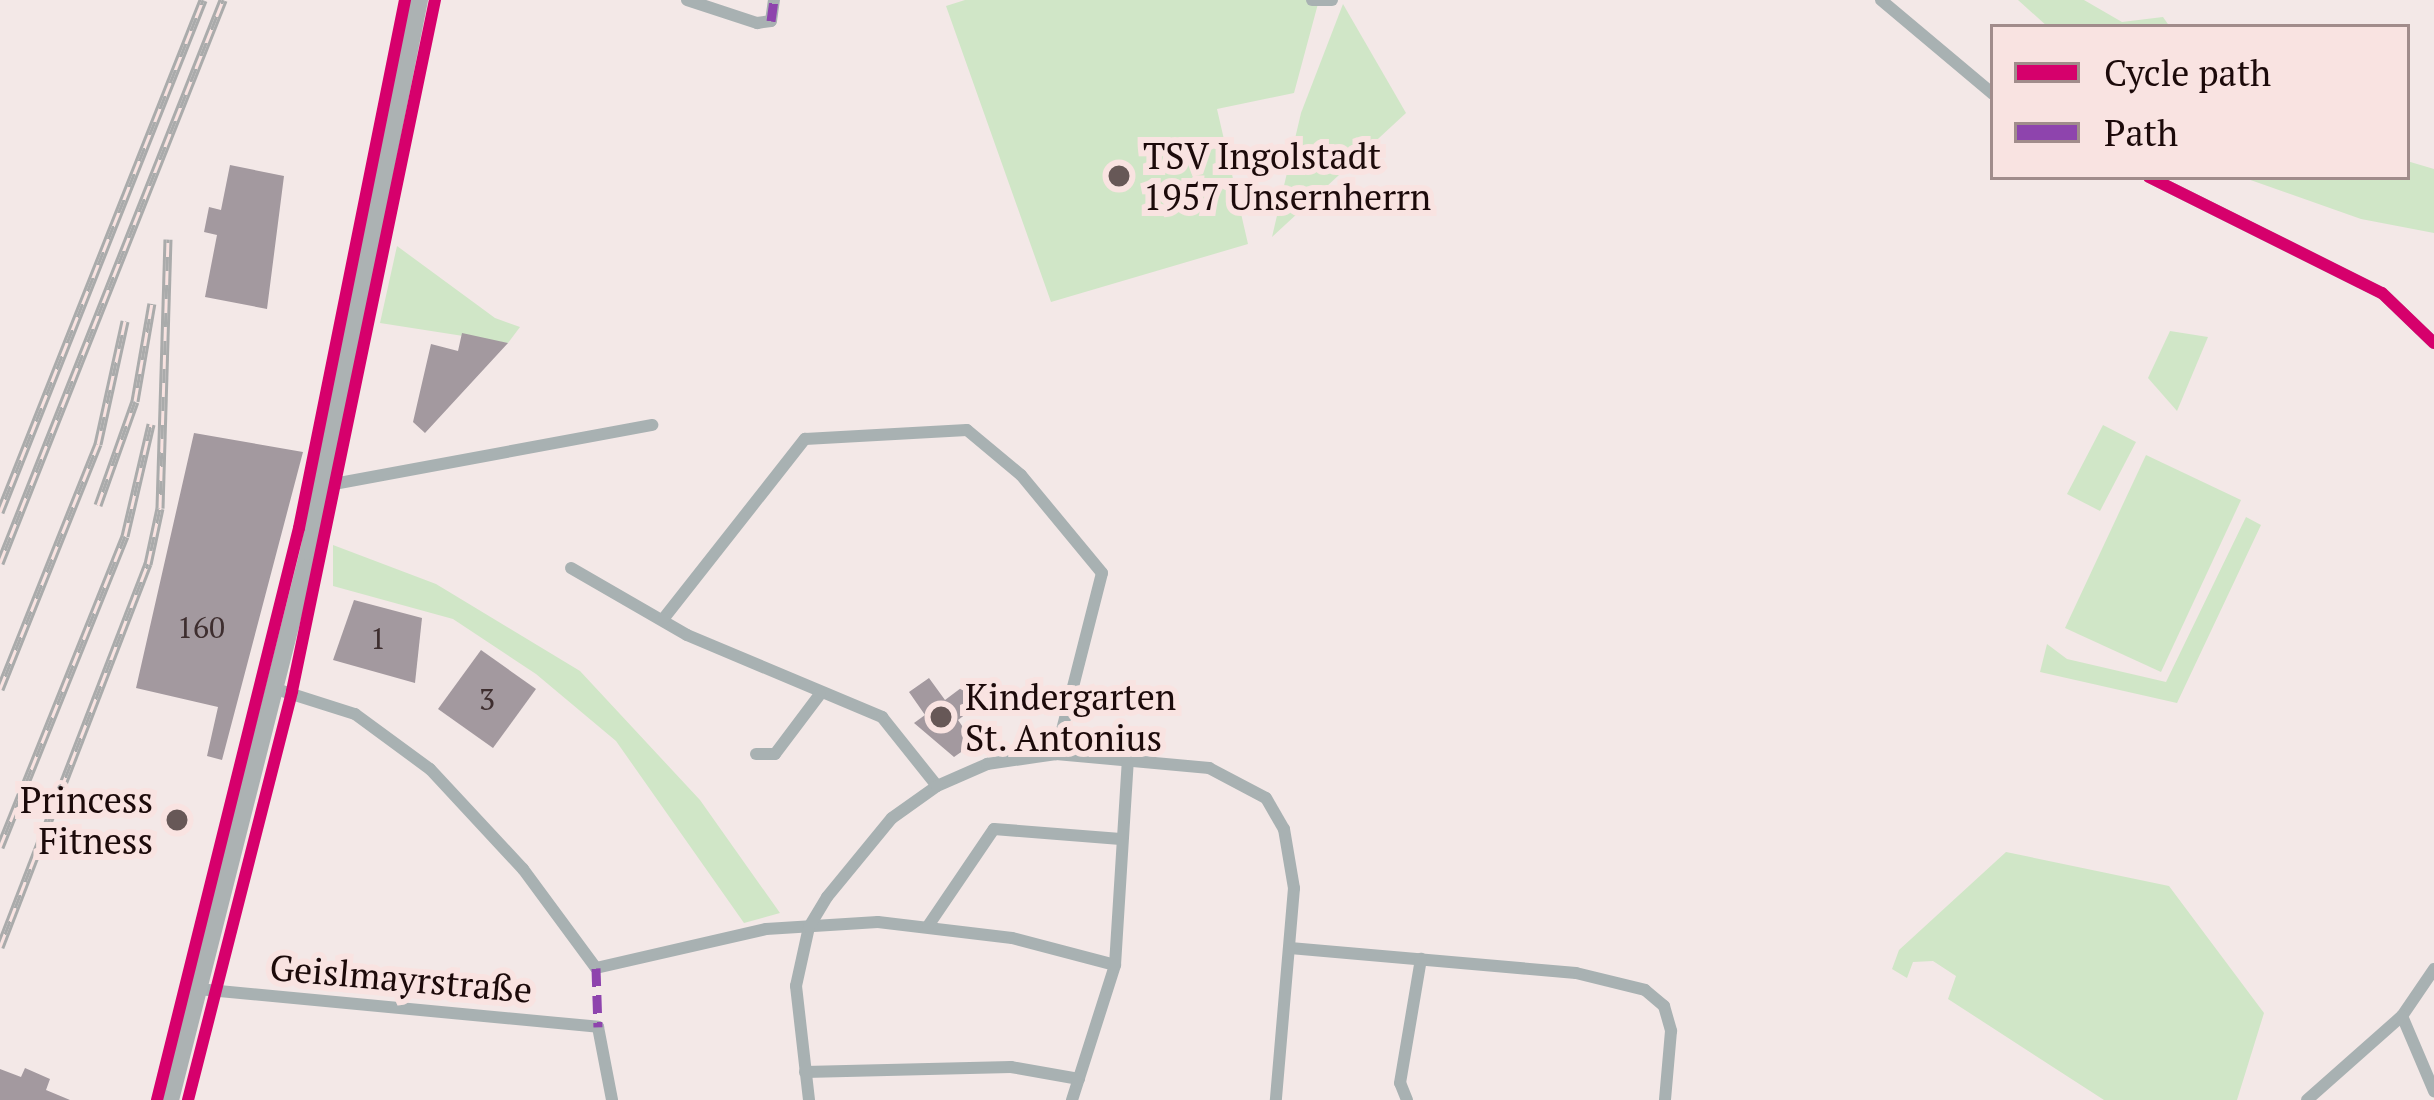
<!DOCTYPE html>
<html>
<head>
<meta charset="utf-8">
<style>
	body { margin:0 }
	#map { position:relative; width:2434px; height:1100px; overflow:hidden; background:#f3e8e7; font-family:"PT Serif",serif }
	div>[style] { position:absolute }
	.green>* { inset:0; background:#d0e6c7 }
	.building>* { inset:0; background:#a3999f }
	.street>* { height:12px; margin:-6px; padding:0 6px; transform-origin:6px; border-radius:6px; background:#a8b1b2 }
	.primary>* { height:18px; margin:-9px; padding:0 9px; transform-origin:9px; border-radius:9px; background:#acb2b3 }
	.rail>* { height:9px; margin-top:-4.5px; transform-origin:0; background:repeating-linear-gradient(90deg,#f9e3e1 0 14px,#aaabab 0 28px); box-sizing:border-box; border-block:3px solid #aaabab }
	.quiet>* { height:9px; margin-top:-4.5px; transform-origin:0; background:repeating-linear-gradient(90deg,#8e44ad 0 18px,transparent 0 27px) }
	.cycleway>* { height:12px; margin:-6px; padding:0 6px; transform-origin:6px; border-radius:6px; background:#d6006c }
	.dots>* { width:33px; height:33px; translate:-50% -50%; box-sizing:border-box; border:6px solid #f9e3e1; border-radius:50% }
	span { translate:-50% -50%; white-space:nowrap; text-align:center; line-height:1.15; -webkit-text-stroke:12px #f9e3e1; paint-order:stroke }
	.number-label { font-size:30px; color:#3e2e2f }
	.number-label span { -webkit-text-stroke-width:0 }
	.poi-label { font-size:36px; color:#1c0a0a }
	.left { translate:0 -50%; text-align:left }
	.right { translate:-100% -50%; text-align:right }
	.street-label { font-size:36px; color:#1c0a0a }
	.legend { position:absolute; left:1990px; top:24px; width:420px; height:156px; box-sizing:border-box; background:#f9e3e1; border:3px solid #a18c8b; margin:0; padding:15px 21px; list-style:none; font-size:36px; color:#1c0a0a }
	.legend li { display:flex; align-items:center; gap:24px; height:60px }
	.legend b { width:60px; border:3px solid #a18c8b }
</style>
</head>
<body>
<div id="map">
	<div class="green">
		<div style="clip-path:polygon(965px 0,1319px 0,1294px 93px,1217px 109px,1248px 244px,1051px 302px,946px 6px)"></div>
		<div style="clip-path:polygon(2018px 0,2084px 0,2122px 22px,2163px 17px,2170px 27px,2048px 27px)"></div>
		<div style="clip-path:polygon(1343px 4px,1406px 113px,1272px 237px,1301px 113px)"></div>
		<div style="clip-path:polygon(2407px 161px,2434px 169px,2434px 233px,2361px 219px,2242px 177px,2407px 177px)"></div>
		<div style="clip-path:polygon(397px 246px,495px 318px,520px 327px,508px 343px,380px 323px)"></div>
		<div style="clip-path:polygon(2170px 331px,2208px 337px,2177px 411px,2148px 378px)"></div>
		<div style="clip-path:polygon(2103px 425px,2136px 442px,2100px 511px,2067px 494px)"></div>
		<div style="clip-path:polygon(2146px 455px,2241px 500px,2161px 672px,2065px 628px)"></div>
		<div style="clip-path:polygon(2246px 517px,2261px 525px,2177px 703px,2040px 672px,2047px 644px,2067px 659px,2166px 682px)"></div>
		<div style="clip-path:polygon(333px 545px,436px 584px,580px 671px,700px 800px,780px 913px,744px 923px,616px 741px,536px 674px,453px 619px,333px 586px)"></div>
		<div style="clip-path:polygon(2006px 852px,2169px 886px,2264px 1013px,2237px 1100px,2104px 1100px,1948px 999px,1956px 976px,1933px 961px,1913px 962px,1907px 978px,1892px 969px,1899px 950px)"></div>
	</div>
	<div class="building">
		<div style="clip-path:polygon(230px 165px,284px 176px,267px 309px,205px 297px,217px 235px,204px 232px,209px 207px,221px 210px)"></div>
		<div style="clip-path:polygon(462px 333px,508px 343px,425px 433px,413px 422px,431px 344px,458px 351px)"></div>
		<div style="clip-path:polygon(194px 433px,303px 452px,222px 760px,207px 756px,218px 707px,136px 688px)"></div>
		<div style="clip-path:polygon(354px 600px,422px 618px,415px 683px,333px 660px)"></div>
		<div style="clip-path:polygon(481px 650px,536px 689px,493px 748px,438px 709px)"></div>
		<div style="clip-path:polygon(929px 678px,945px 700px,965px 685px,979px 704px,958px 720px,974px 743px,954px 757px,914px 723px,925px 715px,909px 692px)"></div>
		<div style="clip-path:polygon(25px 1068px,50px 1079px,46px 1090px,70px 1100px,0 1100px,0 1069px,21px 1077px)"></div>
	</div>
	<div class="street">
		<div style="left:687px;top:0;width:74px;rotate:18.2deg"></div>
		<div style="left:757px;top:23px;width:14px;rotate:-8deg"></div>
		<div style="left:771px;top:21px;width:21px;rotate:-82deg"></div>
		<div style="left:1312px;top:0;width:20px"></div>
		<div style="left:1881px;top:0;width:146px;rotate:40deg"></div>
		<div style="left:2149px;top:177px;width:260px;rotate:26.5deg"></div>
		<div style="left:2382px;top:293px;width:72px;rotate:43.9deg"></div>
		<div style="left:323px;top:486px;width:335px;rotate:-10.5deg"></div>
		<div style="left:571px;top:568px;width:134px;rotate:30deg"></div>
		<div style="left:687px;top:635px;width:212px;rotate:22.8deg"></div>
		<div style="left:882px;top:717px;width:88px;rotate:51.4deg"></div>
		<div style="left:664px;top:618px;width:228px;rotate:-51.8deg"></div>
		<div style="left:805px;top:439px;width:162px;rotate:-3.2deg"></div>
		<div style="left:967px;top:430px;width:70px;rotate:39.8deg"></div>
		<div style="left:1021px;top:475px;width:127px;rotate:50.4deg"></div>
		<div style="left:1102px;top:573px;width:187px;rotate:104.3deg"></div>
		<div style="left:276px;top:689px;width:83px;rotate:17.6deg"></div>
		<div style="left:355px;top:714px;width:93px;rotate:36.3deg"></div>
		<div style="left:430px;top:769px;width:137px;rotate:47.1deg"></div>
		<div style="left:523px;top:869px;width:123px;rotate:53.6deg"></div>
		<div style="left:596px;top:968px;width:174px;rotate:-12.9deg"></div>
		<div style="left:766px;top:929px;width:112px;rotate:-3.6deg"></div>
		<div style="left:878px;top:922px;width:135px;rotate:6.8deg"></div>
		<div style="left:1012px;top:938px;width:106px;rotate:14.7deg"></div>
		<div style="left:756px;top:754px;width:19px"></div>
		<div style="left:775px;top:754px;width:75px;rotate:-53.1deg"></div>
		<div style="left:928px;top:926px;width:117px;rotate:-55.8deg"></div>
		<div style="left:994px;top:829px;width:127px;rotate:4.5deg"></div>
		<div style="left:1290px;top:948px;width:287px;rotate:5deg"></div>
		<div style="left:1576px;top:973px;width:71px;rotate:13.8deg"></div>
		<div style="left:1645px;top:990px;width:25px;rotate:40deg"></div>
		<div style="left:1664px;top:1006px;width:26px;rotate:74deg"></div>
		<div style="left:1671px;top:1031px;width:69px;rotate:95deg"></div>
		<div style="left:2434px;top:969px;width:57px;rotate:124.2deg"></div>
		<div style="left:2402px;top:1016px;width:82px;rotate:66.9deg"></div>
		<div style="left:198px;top:989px;width:402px;rotate:5.4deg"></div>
		<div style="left:598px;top:1027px;width:74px;rotate:79.1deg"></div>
		<div style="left:805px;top:1072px;width:206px;rotate:-1.4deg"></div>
		<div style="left:1011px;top:1067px;width:69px;rotate:10deg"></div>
		<div style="left:809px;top:1100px;width:115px;rotate:-96.5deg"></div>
		<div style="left:796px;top:986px;width:60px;rotate:-77.6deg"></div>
		<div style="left:809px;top:927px;width:35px;rotate:-59deg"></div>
		<div style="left:827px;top:897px;width:102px;rotate:-50.6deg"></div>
		<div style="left:892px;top:818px;width:55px;rotate:-35.4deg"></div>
		<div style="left:937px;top:786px;width:55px;rotate:-23.7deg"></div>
		<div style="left:987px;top:764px;width:70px;rotate:-8.2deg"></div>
		<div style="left:1056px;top:754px;width:154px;rotate:5.2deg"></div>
		<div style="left:1209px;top:768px;width:64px;rotate:27.8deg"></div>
		<div style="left:1266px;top:798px;width:36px;rotate:60deg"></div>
		<div style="left:1284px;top:829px;width:60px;rotate:80.4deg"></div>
		<div style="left:1294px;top:888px;width:213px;rotate:94.9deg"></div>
		<div style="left:1072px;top:1100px;width:142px;rotate:-72.3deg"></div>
		<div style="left:1115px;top:965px;width:207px;rotate:-86.4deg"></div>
		<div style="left:1407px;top:1100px;width:18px;rotate:-112deg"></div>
		<div style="left:1400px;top:1083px;width:126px;rotate:-80.4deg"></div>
		<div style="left:2307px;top:1100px;width:127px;rotate:-41.5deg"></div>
	</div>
	<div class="primary">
		<div style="left:170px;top:1100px;width:566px;rotate:-75.79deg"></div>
		<div style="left:309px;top:551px;width:562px;rotate:-78.71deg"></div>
	</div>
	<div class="rail">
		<div style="left:98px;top:505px;width:110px;rotate:-70.4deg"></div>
		<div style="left:135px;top:401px;width:99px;rotate:-80.2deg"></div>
		<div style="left:0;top:512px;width:551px;rotate:-68.37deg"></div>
		<div style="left:0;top:563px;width:606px;rotate:-68.39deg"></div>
		<div style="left:0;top:689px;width:264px;rotate:-68.2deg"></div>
		<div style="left:98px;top:444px;width:126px;rotate:-77.6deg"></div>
		<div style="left:0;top:847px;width:335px;rotate:-68.1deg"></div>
		<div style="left:125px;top:536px;width:115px;rotate:-76.9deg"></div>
		<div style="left:0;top:947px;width:411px;rotate:-68.9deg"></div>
		<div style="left:148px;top:564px;width:57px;rotate:-77.9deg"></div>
		<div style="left:160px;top:508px;width:269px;rotate:-88.3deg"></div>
	</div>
	<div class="quiet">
		<div style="left:771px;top:21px;width:21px;rotate:-82deg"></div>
		<div style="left:596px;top:968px;width:59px;rotate:88.1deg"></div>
	</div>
	<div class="cycleway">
		<div style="left:2149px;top:177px;width:260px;rotate:26.5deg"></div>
		<div style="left:2382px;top:293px;width:72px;rotate:43.9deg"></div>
		<div style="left:157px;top:1100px;width:589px;rotate:-76.06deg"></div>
		<div style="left:299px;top:528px;width:539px;rotate:-78.65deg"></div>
		<div style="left:188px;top:1100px;width:422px;rotate:-75.7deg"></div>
		<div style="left:292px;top:691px;width:706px;rotate:-78.31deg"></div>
	</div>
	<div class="dots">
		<div style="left:1119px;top:176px;background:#675857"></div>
		<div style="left:941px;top:717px;background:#675857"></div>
		<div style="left:177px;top:820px;background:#675857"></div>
	</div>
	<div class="number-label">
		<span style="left:201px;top:627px">160</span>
		<span style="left:378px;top:638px">1</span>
		<span style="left:487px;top:699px">3</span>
	</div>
	<div class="poi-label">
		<span class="left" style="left:1143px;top:176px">TSV Ingolstadt<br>1957 Unsernherrn</span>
		<span class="left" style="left:965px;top:717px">Kindergarten<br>St. Antonius</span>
		<span class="right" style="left:153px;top:820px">Princess<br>Fitness</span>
	</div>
	<div class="street-label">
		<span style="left:401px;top:978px;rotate:5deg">Geislmayrstraße</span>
	</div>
	<ul class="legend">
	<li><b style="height:15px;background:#d6006c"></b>Cycle path</li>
	<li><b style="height:15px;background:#8e44ad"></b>Path</li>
	</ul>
</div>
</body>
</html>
